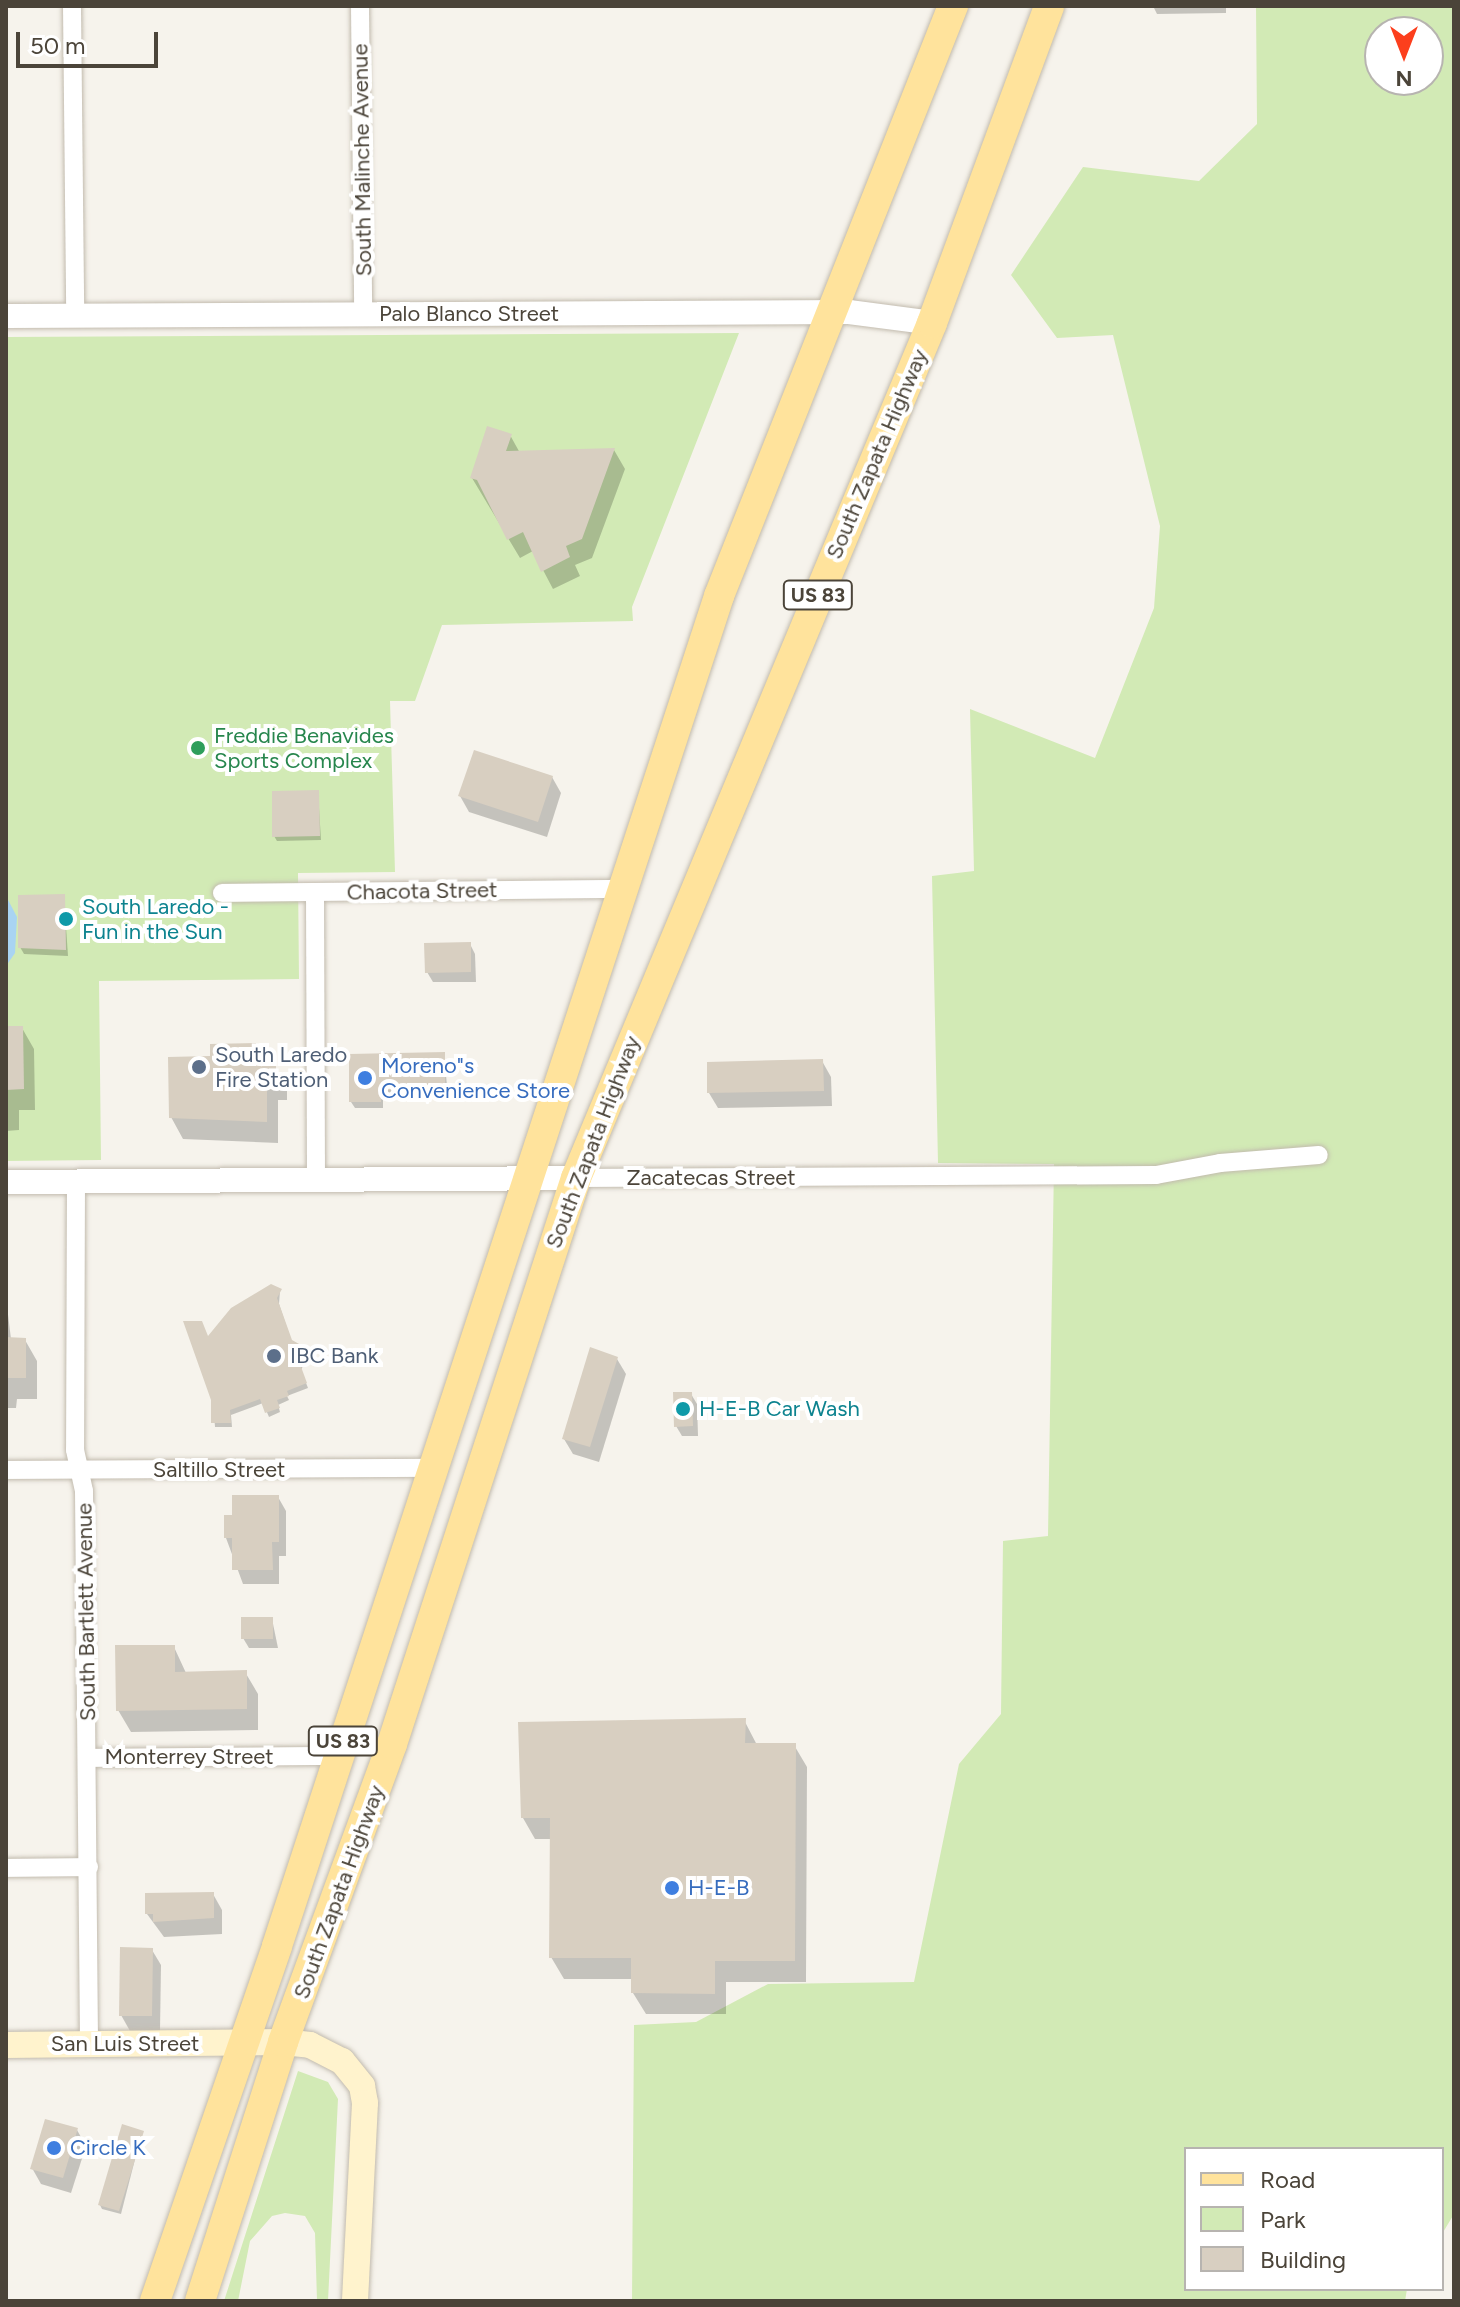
<!DOCTYPE html>
<html>
<head>
<meta charset="utf-8">
<style>
	body { margin:0 }
	#map { position:relative; width:1460px; height:2307px; overflow:hidden; background:#f6f3ec; font-family:Figtree,sans-serif }
	div>[style] { position:absolute }
	.green>* { inset:0; background:#d2eab5 }
	.water>* { inset:0; background:#a9d4f2 }
	.shadow>* { inset:0; background:#0003 }
	.building>* { inset:0; background:#d8cfc1 }
	.roads { filter:drop-shadow(0 0 2px #c2bbae) drop-shadow(0 0 2px #c2bbae) }
	.minor>* { height:18px; margin:-9px; padding:0 9px; transform-origin:9px; border-radius:9px; background:#fff }
	.tertiary>* { height:24px; margin:-12px; padding:0 12px; transform-origin:12px; border-radius:12px; background:#fff }
	.secondary>* { height:26px; margin:-13px; padding:0 13px; transform-origin:13px; border-radius:13px; background:#fff3cd }
	.primary>* { height:30px; margin:-15px; padding:0 15px; transform-origin:15px; border-radius:15px; background:#ffe39c }
	.dots>* { width:22px; height:22px; translate:-50% -50%; box-sizing:border-box; border:4px solid #fff; border-radius:50% }
	span { translate:-50% -50%; white-space:nowrap; text-align:center; line-height:1.15; -webkit-text-stroke:8px #fff; paint-order:stroke }
	.shield-label span { padding:2px 6px; background:#fff; border:2px solid; border-radius:6px; -webkit-text-stroke-width:0 }
	.shield-label { font-size:20px; color:#4b4439; font-weight:700 }
	.street-label { font-size:22px; color:#4b4439 }
	.leisure-label { font-size:22px; color:#27864d }
	.left { translate:0 -50%; text-align:left }
	.culture-label { font-size:22px; color:#0d838f }
	.service-label { font-size:22px; color:#4e5e75 }
	.shop-label { font-size:22px; color:#366cbe }
	.frame { position:absolute; inset:0; border:8px solid #4b4439; pointer-events:none }
	.legend { position:absolute; left:1184px; top:2147px; width:260px; height:144px; box-sizing:border-box; background:#fff; border:2px solid #b7b4b0; margin:0; padding:10px 14px; list-style:none; font-size:24px; color:#4b4439 }
	.legend li { display:flex; align-items:center; gap:16px; height:40px }
	.legend b { width:40px; border:2px solid #b7b4b0 }
	.north { position:absolute; left:1364px; top:16px; width:80px; height:80px; box-sizing:border-box; background:#fff; border:2px solid #b7b4b0; border-radius:50%; rotate:180deg; font-size:22px; font-weight:700; line-height:32px; text-align:center; color:#4b4439 }
	.north::after { content:''; display:block; margin:auto; width:28px; height:36px; background:#fc3f1d; clip-path:polygon(50% 0,100% 100%,50% 72%,0 100%) }
	.scale { position:absolute; left:16px; top:32px; width:142px; height:36px; box-sizing:border-box; border:4px solid #4b4439; border-top:0; padding-left:10px; font-size:24px; line-height:28px; white-space:nowrap; color:#4b4439; -webkit-text-stroke:6px #fff; paint-order:stroke }
</style>
</head>
<body>
<div id="map">
	<div class="green">
		<div style="clip-path:polygon(evenodd,1256px 6px,1454px 6px,1454px 2214px,1442px 2234px,1442px 2149px,1186px 2149px,1186px 2289px,1407px 2289px,1405px 2301px,632px 2301px,634px 2025px,696px 2022px,768px 1984px,914px 1982px,959px 1764px,1001px 1714px,1003px 1541px,1048px 1536px,1054px 1164px,938px 1163px,932px 876px,974px 871px,970px 709px,1095px 758px,1154px 608px,1160px 526px,1113px 335px,1057px 338px,1011px 275px,1083px 167px,1199px 181px,1257px 124px,1256px 6px,1380px 32px,1428px 32px,1428px 80px,1380px 80px,1380px 32px)"></div>
		<div style="clip-path:polygon(739px 333px,632px 607px,633px 621px,442px 625px,415px 701px,390px 701px,395px 872px,298px 873px,299px 979px,99px 981px,101px 1160px,6px 1161px,6px 337px)"></div>
		<div style="clip-path:polygon(298px 2071px,328px 2082px,338px 2099px,328px 2301px,317px 2301px,315px 2233px,305px 2216px,285px 2213px,272px 2216px,250px 2241px,238px 2301px,224px 2301px)"></div>
	</div>
	<div class="water">
		<div style="clip-path:polygon(6px 896px,17px 917px,15px 953px,6px 966px)"></div>
	</div>
	<div class="shadow">
		<div style="clip-path:polygon(1153px 6px,1226px 6px,1226px 13px,1157px 14px)"></div>
		<div style="clip-path:polygon(510px 435px,520px 453px,614px 450px,625px 469px,592px 558px,575px 565px,580px 576px,553px 589px,533px 551px,520px 558px,472px 478px)"></div>
		<div style="clip-path:polygon(552px 777px,561px 793px,547px 837px,469px 812px,460px 796px)"></div>
		<div style="clip-path:polygon(318px 792px,321px 840px,277px 841px,274px 836px)"></div>
		<div style="clip-path:polygon(64px 896px,68px 956px,24px 954px,20px 947px)"></div>
		<div style="clip-path:polygon(470px 944px,475px 954px,476px 982px,433px 982px,427px 972px)"></div>
		<div style="clip-path:polygon(22px 1028px,34px 1049px,35px 1110px,19px 1110px,19px 1130px,6px 1131px,6px 1029px)"></div>
		<div style="clip-path:polygon(255px 1045px,287px 1085px,287px 1100px,278px 1100px,278px 1143px,183px 1139px,171px 1117px,212px 1058px)"></div>
		<div style="clip-path:polygon(444px 1054px,448px 1096px,383px 1096px,383px 1108px,355px 1108px,351px 1102px)"></div>
		<div style="clip-path:polygon(822px 1061px,831px 1077px,832px 1106px,718px 1108px,709px 1093px)"></div>
		<div style="clip-path:polygon(280px 1291px,279px 1304px,292px 1343px,309px 1354px,301px 1370px,308px 1388px,287px 1396px,289px 1400px,278px 1405px,280px 1412px,269px 1417px,263px 1403px,231px 1415px,232px 1427px,215px 1427px,208px 1339px)"></div>
		<div style="clip-path:polygon(6px 1298px,11px 1339px,25px 1340px,37px 1361px,37px 1399px,17px 1399px,16px 1408px,6px 1408px)"></div>
		<div style="clip-path:polygon(617px 1359px,626px 1374px,599px 1462px,573px 1454px,564px 1439px)"></div>
		<div style="clip-path:polygon(691px 1394px,697px 1404px,698px 1436px,682px 1436px,676px 1426px)"></div>
		<div style="clip-path:polygon(278px 1497px,286px 1511px,286px 1556px,279px 1556px,279px 1584px,243px 1584px,226px 1538px,234px 1517px)"></div>
		<div style="clip-path:polygon(272px 1619px,278px 1648px,249px 1648px,243px 1638px)"></div>
		<div style="clip-path:polygon(174px 1647px,186px 1673px,245px 1672px,258px 1694px,258px 1730px,131px 1732px,118px 1710px)"></div>
		<div style="clip-path:polygon(744px 1720px,757px 1745px,794px 1745px,807px 1767px,806px 1982px,726px 1982px,726px 2014px,646px 2014px,633px 1993px,633px 1979px,564px 1979px,551px 1957px,551px 1839px,535px 1839px,523px 1818px)"></div>
		<div style="clip-path:polygon(213px 1894px,222px 1910px,222px 1934px,164px 1937px,147px 1914px)"></div>
		<div style="clip-path:polygon(152px 1950px,161px 1965px,160px 2031px,130px 2031px,121px 2015px)"></div>
		<div style="clip-path:polygon(77px 2130px,86px 2146px,71px 2193px,41px 2184px,32px 2168px)"></div>
		<div style="clip-path:polygon(142px 2132px,121px 2214px,102px 2209px,100px 2205px)"></div>
	</div>
	<div class="building">
		<div style="clip-path:polygon(487px 426px,512px 434px,506px 451px,615px 448px,582px 539px,566px 546px,570px 557px,541px 572px,523px 532px,507px 540px,477px 480px,470px 478px)"></div>
		<div style="clip-path:polygon(474px 750px,553px 776px,538px 822px,458px 796px)"></div>
		<div style="clip-path:polygon(319px 790px,320px 836px,272px 837px,272px 791px)"></div>
		<div style="clip-path:polygon(65px 894px,66px 950px,18px 948px,18px 895px)"></div>
		<div style="clip-path:polygon(471px 942px,471px 972px,425px 973px,424px 943px)"></div>
		<div style="clip-path:polygon(6px 1026px,23px 1026px,24px 1089px,6px 1090px)"></div>
		<div style="clip-path:polygon(256px 1043px,256px 1062px,276px 1062px,276px 1079px,267px 1079px,267px 1122px,169px 1118px,168px 1057px,210px 1056px,210px 1044px)"></div>
		<div style="clip-path:polygon(445px 1052px,445px 1090px,381px 1090px,381px 1102px,349px 1102px,349px 1054px)"></div>
		<div style="clip-path:polygon(823px 1059px,824px 1091px,707px 1093px,707px 1062px)"></div>
		<div style="clip-path:polygon(271px 1284px,282px 1289px,277px 1298px,292px 1340px,308px 1349px,300px 1364px,307px 1383px,287px 1391px,289px 1396px,277px 1400px,280px 1408px,265px 1413px,260px 1399px,230px 1410px,231px 1423px,211px 1423px,211px 1400px,183px 1321px,202px 1321px,208px 1336px,231px 1308px)"></div>
		<div style="clip-path:polygon(6px 1337px,26px 1338px,26px 1378px,6px 1378px)"></div>
		<div style="clip-path:polygon(590px 1347px,618px 1357px,590px 1447px,562px 1439px)"></div>
		<div style="clip-path:polygon(673px 1392px,692px 1392px,693px 1426px,674px 1427px)"></div>
		<div style="clip-path:polygon(232px 1495px,279px 1495px,279px 1542px,272px 1542px,273px 1570px,232px 1570px,232px 1538px,224px 1538px,224px 1515px,232px 1515px)"></div>
		<div style="clip-path:polygon(241px 1617px,273px 1617px,273px 1639px,241px 1639px)"></div>
		<div style="clip-path:polygon(115px 1645px,175px 1645px,175px 1672px,247px 1670px,247px 1709px,116px 1711px)"></div>
		<div style="clip-path:polygon(746px 1718px,745px 1743px,796px 1743px,795px 1961px,715px 1961px,715px 1994px,631px 1993px,631px 1958px,549px 1958px,550px 1818px,521px 1818px,518px 1722px)"></div>
		<div style="clip-path:polygon(214px 1892px,214px 1918px,153px 1922px,153px 1914px,145px 1914px,145px 1893px)"></div>
		<div style="clip-path:polygon(120px 1947px,153px 1948px,152px 2016px,119px 2016px)"></div>
		<div style="clip-path:polygon(45px 2119px,78px 2128px,63px 2178px,30px 2169px)"></div>
		<div style="clip-path:polygon(122px 2124px,144px 2131px,119px 2211px,98px 2205px)"></div>
	</div>
	<div class="roads">
		<div class="minor">
			<div style="left:72px;top:6px;width:310px;rotate:89.4deg"></div>
			<div style="left:360px;top:6px;width:308px;rotate:89.4deg"></div>
			<div style="left:315px;top:892px;width:288px;rotate:89.8deg"></div>
			<div style="left:222px;top:893px;width:400px;rotate:-0.6deg"></div>
			<div style="left:576px;top:1178px;width:580px;rotate:-0.3deg"></div>
			<div style="left:1156px;top:1175px;width:65px;rotate:-10.6deg"></div>
			<div style="left:1220px;top:1163px;width:99px;rotate:-4.6deg"></div>
			<div style="left:76px;top:1181px;width:269px;rotate:90.2deg"></div>
			<div style="left:75px;top:1450px;width:42px;rotate:77.6deg"></div>
			<div style="left:84px;top:1491px;width:554px;rotate:89.48deg"></div>
			<div style="left:6px;top:1470px;width:425px;rotate:-0.3deg"></div>
			<div style="left:87px;top:1758px;width:251px;rotate:-0.5deg"></div>
			<div style="left:6px;top:1868px;width:83px;rotate:-0.7deg"></div>
		</div>
		<div class="tertiary">
			<div style="left:6px;top:316px;width:843px;rotate:-0.27deg"></div>
			<div style="left:849px;top:312px;width:84px;rotate:7.5deg"></div>
			<div style="left:6px;top:1182px;width:570px;rotate:-0.4deg"></div>
		</div>
		<div class="secondary">
			<div style="left:6px;top:2045px;width:277px;rotate:-0.6deg"></div>
			<div style="left:283px;top:2042px;width:27px;rotate:6deg"></div>
			<div style="left:310px;top:2045px;width:36px;rotate:27deg"></div>
			<div style="left:342px;top:2061px;width:32px;rotate:51deg"></div>
			<div style="left:362px;top:2086px;width:17px;rotate:80deg"></div>
			<div style="left:365px;top:2103px;width:198px;rotate:92.9deg"></div>
		</div>
		<div class="primary">
			<div style="left:155px;top:2301px;width:375px;rotate:-71deg"></div>
			<div style="left:277px;top:1946px;width:1421px;rotate:-71.87deg"></div>
			<div style="left:719px;top:596px;width:635px;rotate:-68.37deg"></div>
			<div style="left:200px;top:2301px;width:272px;rotate:-72.2deg"></div>
			<div style="left:283px;top:2042px;width:317px;rotate:-69.9deg"></div>
			<div style="left:392px;top:1744px;width:595px;rotate:-71.99deg"></div>
			<div style="left:576px;top:1178px;width:926px;rotate:-67.39deg"></div>
			<div style="left:932px;top:323px;width:338px;rotate:-69.7deg"></div>
		</div>
	</div>
	<div class="dots">
		<div style="left:198px;top:748px;background:#2e9e5b"></div>
		<div style="left:66px;top:919px;background:#0f9aa8"></div>
		<div style="left:199px;top:1067px;background:#5c6f8a"></div>
		<div style="left:365px;top:1078px;background:#3f7fe0"></div>
		<div style="left:274px;top:1356px;background:#5c6f8a"></div>
		<div style="left:683px;top:1409px;background:#0f9aa8"></div>
		<div style="left:672px;top:1888px;background:#3f7fe0"></div>
		<div style="left:54px;top:2148px;background:#3f7fe0"></div>
	</div>
	<div class="shield-label">
		<span style="left:818px;top:595px">US 83</span>
		<span style="left:343px;top:1741px">US 83</span>
	</div>
	<div class="street-label">
		<span style="left:362px;top:160px;rotate:-91deg">South Malinche Avenue</span>
		<span style="left:469px;top:314px">Palo Blanco Street</span>
		<span style="left:877px;top:454px;rotate:-67deg">South Zapata Highway</span>
		<span style="left:422px;top:891px;rotate:-1deg">Chacota Street</span>
		<span style="left:593px;top:1142px;rotate:-69deg">South Zapata Highway</span>
		<span style="left:711px;top:1178px">Zacatecas Street</span>
		<span style="left:219px;top:1470px">Saltillo Street</span>
		<span style="left:86px;top:1612px;rotate:-91deg">South Bartlett Avenue</span>
		<span style="left:189px;top:1757px">Monterrey Street</span>
		<span style="left:339px;top:1892px;rotate:-70deg">South Zapata Highway</span>
		<span style="left:125px;top:2044px">San Luis Street</span>
	</div>
	<div class="leisure-label">
		<span class="left" style="left:214px;top:748px">Freddie Benavides<br>Sports Complex</span>
	</div>
	<div class="culture-label">
		<span class="left" style="left:82px;top:919px">South Laredo -<br>Fun in the Sun</span>
		<span class="left" style="left:699px;top:1409px">H-E-B Car Wash</span>
	</div>
	<div class="service-label">
		<span class="left" style="left:215px;top:1067px">South Laredo<br>Fire Station</span>
		<span class="left" style="left:290px;top:1356px">IBC Bank</span>
	</div>
	<div class="shop-label">
		<span class="left" style="left:381px;top:1078px">Moreno"s<br>Convenience Store</span>
		<span class="left" style="left:688px;top:1888px">H-E-B</span>
		<span class="left" style="left:70px;top:2148px">Circle K</span>
	</div>
	<div class="frame"></div>
	<ul class="legend">
	<li><b style="height:10px;background:#ffe39c"></b>Road</li>
	<li><b style="height:22px;background:#d2eab5"></b>Park</li>
	<li><b style="height:22px;background:#d8cfc1"></b>Building</li>
	</ul>
	<div class="north">N</div>
	<div class="scale">50 m</div>
</div>
</body>
</html>
